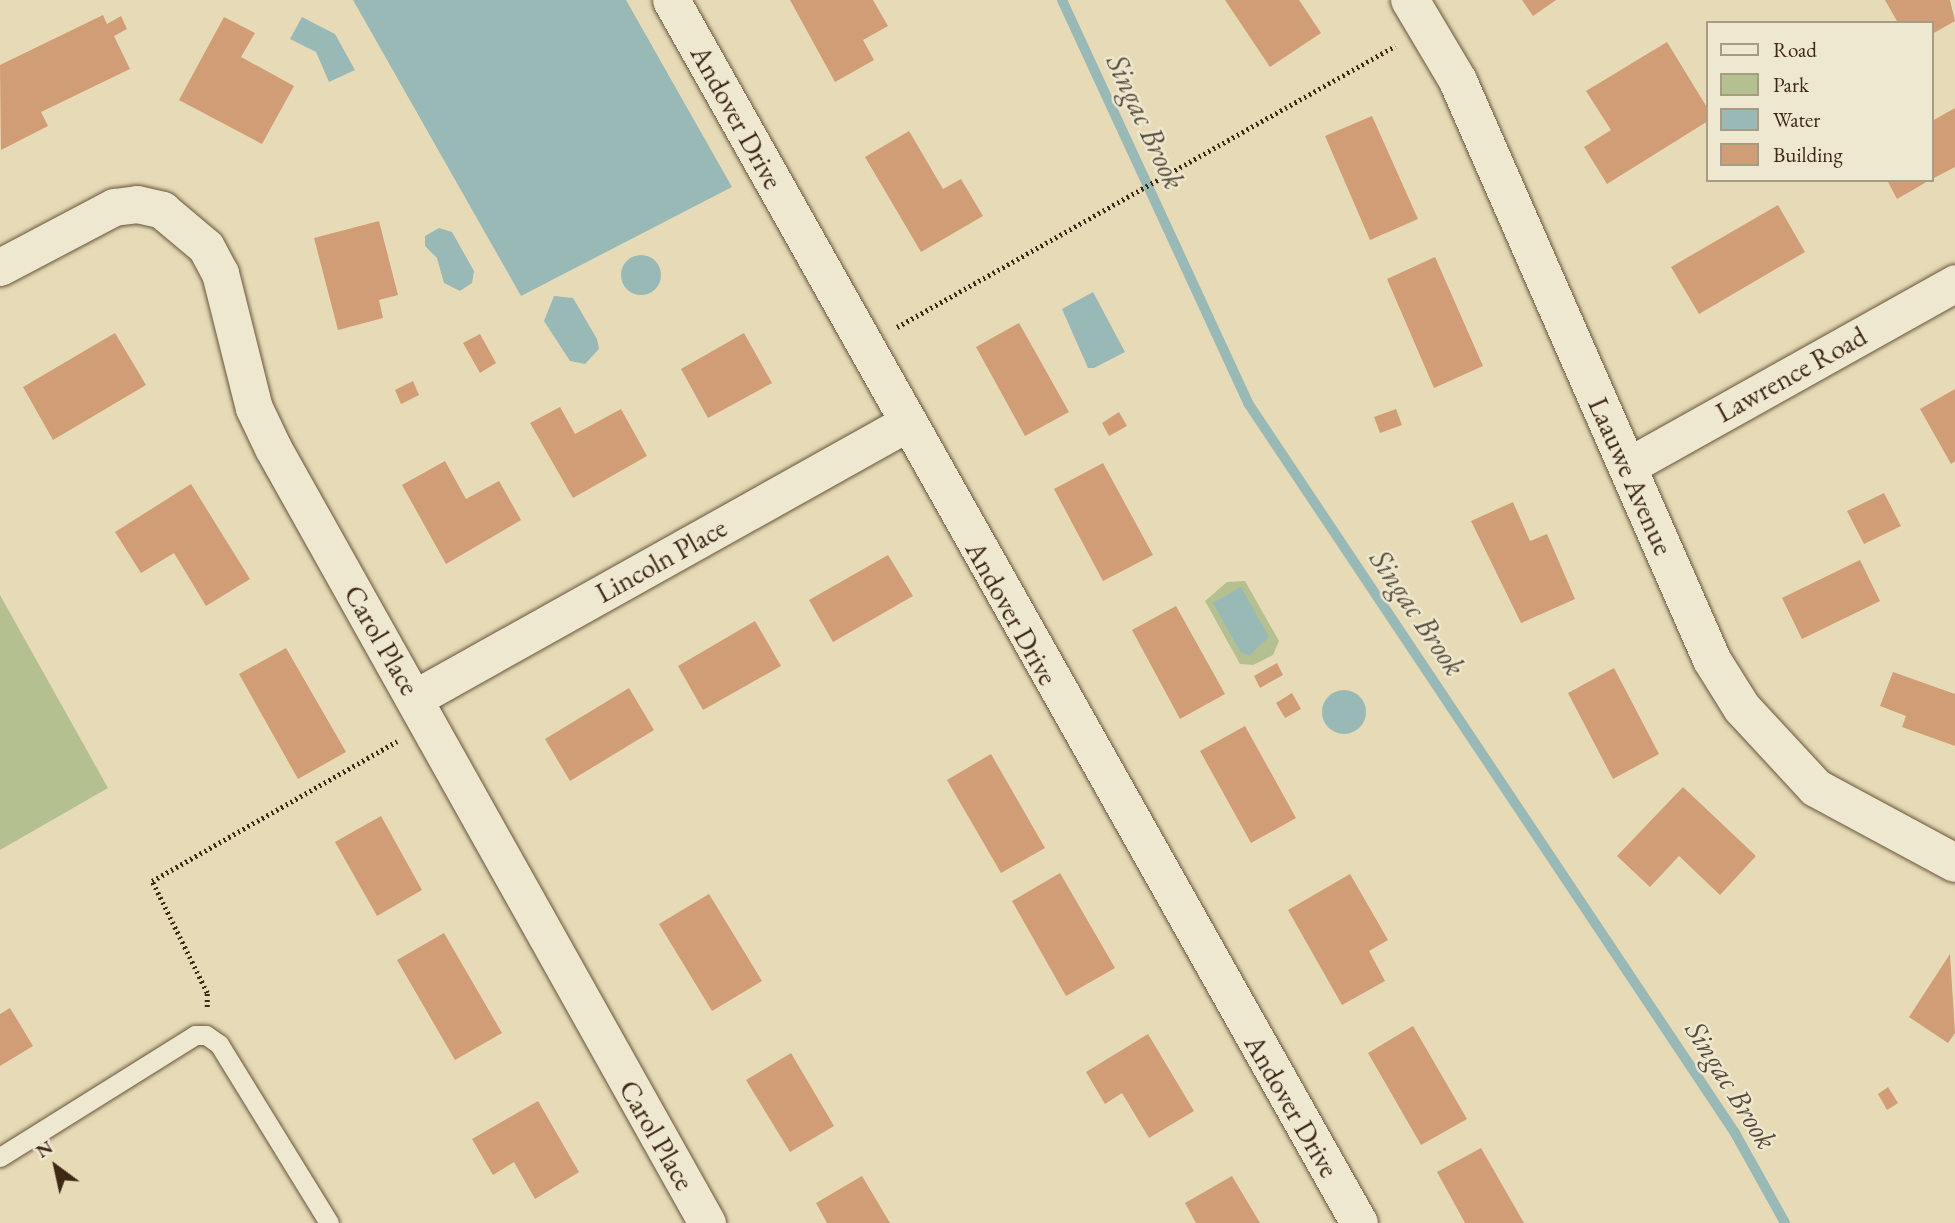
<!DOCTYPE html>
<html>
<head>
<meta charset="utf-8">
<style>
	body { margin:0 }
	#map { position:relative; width:1955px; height:1223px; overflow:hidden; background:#e7dbb7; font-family:"EB Garamond",serif }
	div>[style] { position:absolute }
	.green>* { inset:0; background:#b4c08f }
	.water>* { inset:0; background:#99b9b6 }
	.round { border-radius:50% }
	.stream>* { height:10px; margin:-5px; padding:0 5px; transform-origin:5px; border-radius:5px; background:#99b9b6 }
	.building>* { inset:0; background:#d09d76 }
	.path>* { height:4.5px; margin-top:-2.25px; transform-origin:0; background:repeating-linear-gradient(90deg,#3e2813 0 2px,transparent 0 5.5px) }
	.roads { filter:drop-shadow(0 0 2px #68553c) drop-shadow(0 0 2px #68553c) }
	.lane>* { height:19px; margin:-9.5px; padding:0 9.5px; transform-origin:9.5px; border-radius:9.5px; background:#efe8d0 }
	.street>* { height:37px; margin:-18.5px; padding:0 18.5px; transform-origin:18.5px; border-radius:18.5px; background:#efe8d0 }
	.secondary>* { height:38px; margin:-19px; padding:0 19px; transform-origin:19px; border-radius:19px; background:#efe8d0 }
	span { translate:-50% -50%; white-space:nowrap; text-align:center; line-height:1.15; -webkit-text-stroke:5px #efe8d0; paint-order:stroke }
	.street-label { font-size:28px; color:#3e2813 }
	.water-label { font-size:30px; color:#554c3c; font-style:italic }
	.legend { position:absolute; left:1706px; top:21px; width:228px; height:161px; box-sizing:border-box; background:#efe8d0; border:2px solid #a89b84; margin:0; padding:9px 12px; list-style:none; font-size:21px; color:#3e2813 }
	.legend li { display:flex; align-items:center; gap:14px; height:35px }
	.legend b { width:35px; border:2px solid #a89b84 }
	.north { position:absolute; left:21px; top:1132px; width:70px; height:70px; -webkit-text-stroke:5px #efe8d0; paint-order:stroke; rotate:327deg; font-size:19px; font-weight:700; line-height:28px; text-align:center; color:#3e2813 }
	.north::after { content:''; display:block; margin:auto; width:24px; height:32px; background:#3e2813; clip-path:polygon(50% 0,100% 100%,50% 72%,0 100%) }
</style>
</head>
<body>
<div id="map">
	<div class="green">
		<div style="clip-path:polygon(1245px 581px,1279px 641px,1273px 655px,1253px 665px,1240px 664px,1205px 601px,1227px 582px)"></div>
		<div style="clip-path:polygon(0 595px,108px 788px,0 850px)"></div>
	</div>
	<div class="water">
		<div style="clip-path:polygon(353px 0,626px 0,732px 187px,521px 296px)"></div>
		<div style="clip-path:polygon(302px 17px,335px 34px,355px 70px,329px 82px,316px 52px,290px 39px)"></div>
		<div style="clip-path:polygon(439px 228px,452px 232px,474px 271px,472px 283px,460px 291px,444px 283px,437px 258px,425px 246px,425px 236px)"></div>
		<div class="round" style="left:621px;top:255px;width:40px;height:40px"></div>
		<div style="clip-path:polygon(1093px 292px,1125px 352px,1094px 368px,1088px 368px,1062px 309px)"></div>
		<div style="clip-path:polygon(554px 296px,573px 298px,597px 339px,599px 349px,585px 364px,570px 361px,544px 321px)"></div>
		<div style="clip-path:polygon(1241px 587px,1269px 637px,1250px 655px,1241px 653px,1213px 603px)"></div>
		<div class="round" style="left:1322px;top:690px;width:44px;height:44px"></div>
	</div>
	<div class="stream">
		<div style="left:1062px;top:0;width:444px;rotate:65.2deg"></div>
		<div style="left:1248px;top:403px;width:878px;rotate:56.29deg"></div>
		<div style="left:1735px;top:1133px;width:103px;rotate:60.9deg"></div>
	</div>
	<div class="building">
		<div style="clip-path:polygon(790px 0,873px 0,888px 26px,863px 40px,874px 60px,835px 82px)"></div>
		<div style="clip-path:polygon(1225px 0,1299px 0,1321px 33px,1270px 67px)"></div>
		<div style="clip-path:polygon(1522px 0,1556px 0,1533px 16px)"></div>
		<div style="clip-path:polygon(1885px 0,1950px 0,1955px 21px,1932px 34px,1932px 23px,1898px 23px)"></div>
		<div style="clip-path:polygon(103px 15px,107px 24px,121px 16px,127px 29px,114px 36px,130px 69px,41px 112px,48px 126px,1px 150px,0 65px)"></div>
		<div style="clip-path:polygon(224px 17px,255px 33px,241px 57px,294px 86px,262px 144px,179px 100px)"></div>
		<div style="clip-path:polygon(1667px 42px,1708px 109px,1708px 121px,1607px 184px,1584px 147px,1611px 130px,1586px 91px)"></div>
		<div style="clip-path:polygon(1955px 108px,1955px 167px,1932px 179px,1932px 121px)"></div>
		<div style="clip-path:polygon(1372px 116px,1418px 219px,1370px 240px,1325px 136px)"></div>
		<div style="clip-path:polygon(909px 131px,943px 189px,961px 179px,983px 216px,921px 252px,865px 157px)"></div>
		<div style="clip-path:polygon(1887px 180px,1930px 180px,1897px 199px)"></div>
		<div style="clip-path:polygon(1778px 205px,1805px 252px,1699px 314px,1671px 267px)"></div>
		<div style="clip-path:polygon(379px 221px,398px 295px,379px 300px,383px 318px,338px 330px,314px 238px)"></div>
		<div style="clip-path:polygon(1435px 257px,1483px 366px,1434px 388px,1387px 279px)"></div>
		<div style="clip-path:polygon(1019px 323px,1069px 412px,1025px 436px,976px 347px)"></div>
		<div style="clip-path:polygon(115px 333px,146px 385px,53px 440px,23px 387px)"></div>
		<div style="clip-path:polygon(744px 333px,772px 383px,708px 418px,681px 369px)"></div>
		<div style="clip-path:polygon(480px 334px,496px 363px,480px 373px,463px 343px)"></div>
		<div style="clip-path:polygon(413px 381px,419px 395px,401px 404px,395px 390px)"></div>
		<div style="clip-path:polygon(1955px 389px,1955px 461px,1951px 464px,1920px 409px)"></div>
		<div style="clip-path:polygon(560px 407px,575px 434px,621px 409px,647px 456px,573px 498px,530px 423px)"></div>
		<div style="clip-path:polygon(1396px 409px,1402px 425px,1380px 433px,1374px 417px)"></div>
		<div style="clip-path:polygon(1119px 412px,1127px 426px,1109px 436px,1102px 423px)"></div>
		<div style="clip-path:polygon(445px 461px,466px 499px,499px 481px,521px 520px,446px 564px,402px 485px)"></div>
		<div style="clip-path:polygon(1103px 463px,1153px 555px,1103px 581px,1054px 489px)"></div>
		<div style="clip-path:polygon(191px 484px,250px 579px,206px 606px,174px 553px,141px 573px,115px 532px)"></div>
		<div style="clip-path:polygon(1884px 493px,1901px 526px,1864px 544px,1847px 511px)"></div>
		<div style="clip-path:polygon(1513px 502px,1530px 541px,1547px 534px,1575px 599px,1521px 623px,1471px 521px)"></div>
		<div style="clip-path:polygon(888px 555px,913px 596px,833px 642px,809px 600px)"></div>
		<div style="clip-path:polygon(1860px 560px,1880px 601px,1802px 639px,1782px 598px)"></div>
		<div style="clip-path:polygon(1176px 606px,1225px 694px,1180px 719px,1132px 630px)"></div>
		<div style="clip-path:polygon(755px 621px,781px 666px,703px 710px,678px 666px)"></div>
		<div style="clip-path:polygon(286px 648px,346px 752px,298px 779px,239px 674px)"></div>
		<div style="clip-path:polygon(1277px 663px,1283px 675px,1260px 688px,1254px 676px)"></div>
		<div style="clip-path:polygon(1614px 668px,1659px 754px,1613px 779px,1568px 693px)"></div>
		<div style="clip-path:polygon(1893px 672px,1955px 694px,1955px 746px,1902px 727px,1906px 716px,1880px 706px)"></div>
		<div style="clip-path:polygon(629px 688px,654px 730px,570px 781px,545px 739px)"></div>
		<div style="clip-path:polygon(1292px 693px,1301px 709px,1285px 718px,1276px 703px)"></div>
		<div style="clip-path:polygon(1245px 726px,1296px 818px,1251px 843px,1200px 751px)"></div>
		<div style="clip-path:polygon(991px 754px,1045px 848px,1001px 873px,947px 780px)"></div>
		<div style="clip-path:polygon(1683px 787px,1756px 856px,1720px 895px,1679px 856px,1650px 887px,1617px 856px)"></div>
		<div style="clip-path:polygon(381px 816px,422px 890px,377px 916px,335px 842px)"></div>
		<div style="clip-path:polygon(1060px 873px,1115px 968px,1066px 996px,1012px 901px)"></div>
		<div style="clip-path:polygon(1350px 874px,1388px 940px,1369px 951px,1385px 981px,1342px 1005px,1288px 910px)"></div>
		<div style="clip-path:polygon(709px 894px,762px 981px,712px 1011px,659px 924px)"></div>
		<div style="clip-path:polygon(444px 933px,502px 1033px,455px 1060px,397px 960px)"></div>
		<div style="clip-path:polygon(1950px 954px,1955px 1033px,1948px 1043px,1909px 1017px)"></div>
		<div style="clip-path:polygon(10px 1008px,33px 1046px,0 1066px,0 1014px)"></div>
		<div style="clip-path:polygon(1413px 1026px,1467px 1119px,1421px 1145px,1368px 1053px)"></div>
		<div style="clip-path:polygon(1148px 1034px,1194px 1111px,1149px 1138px,1122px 1093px,1105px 1104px,1086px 1072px)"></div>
		<div style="clip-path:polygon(791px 1053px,834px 1126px,790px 1152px,746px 1080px)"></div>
		<div style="clip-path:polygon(1888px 1087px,1898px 1103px,1887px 1110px,1878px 1094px)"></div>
		<div style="clip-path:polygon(538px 1101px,579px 1172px,535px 1199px,514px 1162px,493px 1175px,472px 1139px)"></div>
		<div style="clip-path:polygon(1481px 1148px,1524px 1223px,1465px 1223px,1437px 1172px)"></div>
		<div style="clip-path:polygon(862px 1176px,890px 1223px,827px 1223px,816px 1203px)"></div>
		<div style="clip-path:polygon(1232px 1176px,1260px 1223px,1196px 1223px,1185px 1203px)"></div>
	</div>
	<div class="path">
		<div style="left:897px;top:327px;width:572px;rotate:-29.43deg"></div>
		<div style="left:207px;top:1007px;width:14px;rotate:-90deg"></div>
		<div style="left:207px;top:993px;width:125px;rotate:-116.2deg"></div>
		<div style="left:152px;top:881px;width:282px;rotate:-29.7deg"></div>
	</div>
	<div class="roads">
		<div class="lane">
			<div style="left:0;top:1157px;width:230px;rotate:-32deg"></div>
			<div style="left:195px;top:1035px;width:11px"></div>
			<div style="left:206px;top:1035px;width:16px;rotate:35deg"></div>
			<div style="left:219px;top:1044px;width:210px;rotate:58.4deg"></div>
		</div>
		<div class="street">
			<div style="left:671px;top:0;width:1403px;rotate:60.64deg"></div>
			<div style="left:0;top:267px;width:129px;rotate:-27.8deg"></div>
			<div style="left:114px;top:207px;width:23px;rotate:-7deg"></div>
			<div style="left:137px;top:204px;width:26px;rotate:13deg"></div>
			<div style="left:162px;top:210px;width:57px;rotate:40.1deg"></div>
			<div style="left:206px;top:247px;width:30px;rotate:62deg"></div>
			<div style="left:220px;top:273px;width:139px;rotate:75.9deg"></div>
			<div style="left:254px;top:408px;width:44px;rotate:64.6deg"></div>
			<div style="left:273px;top:448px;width:888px;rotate:60.75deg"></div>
			<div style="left:1628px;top:466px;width:375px;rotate:-29.2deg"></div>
			<div style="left:415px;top:698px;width:564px;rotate:-29.2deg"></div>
		</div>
		<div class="secondary">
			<div style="left:1410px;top:0;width:94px;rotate:59.3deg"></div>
			<div style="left:1458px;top:81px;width:632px;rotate:66.31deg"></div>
			<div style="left:1712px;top:660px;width:57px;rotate:58deg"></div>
			<div style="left:1742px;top:708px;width:109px;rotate:47.2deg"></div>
			<div style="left:1816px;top:788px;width:158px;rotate:28.3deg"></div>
		</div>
	</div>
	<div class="street-label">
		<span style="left:737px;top:117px;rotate:61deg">Andover Drive</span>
		<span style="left:1791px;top:374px;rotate:-29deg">Lawrence Road</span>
		<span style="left:1631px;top:476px;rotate:66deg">Laauwe Avenue</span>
		<span style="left:661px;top:560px;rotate:-29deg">Lincoln Place</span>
		<span style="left:1012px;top:613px;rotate:61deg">Andover Drive</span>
		<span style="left:382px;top:640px;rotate:60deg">Carol Place</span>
		<span style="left:1292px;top:1106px;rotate:60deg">Andover Drive</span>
		<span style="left:657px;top:1135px;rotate:60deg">Carol Place</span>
	</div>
	<div class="water-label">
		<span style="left:1145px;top:122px;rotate:65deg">Singac Brook</span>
		<span style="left:1417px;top:613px;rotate:56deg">Singac Brook</span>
		<span style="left:1731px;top:1085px;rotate:58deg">Singac Brook</span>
	</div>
	<ul class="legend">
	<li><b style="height:9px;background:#efe8d0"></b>Road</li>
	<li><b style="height:19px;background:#b4c08f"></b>Park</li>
	<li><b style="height:19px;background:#99b9b6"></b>Water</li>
	<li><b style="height:19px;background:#d09d76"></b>Building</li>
	</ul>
	<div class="north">N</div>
</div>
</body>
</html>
